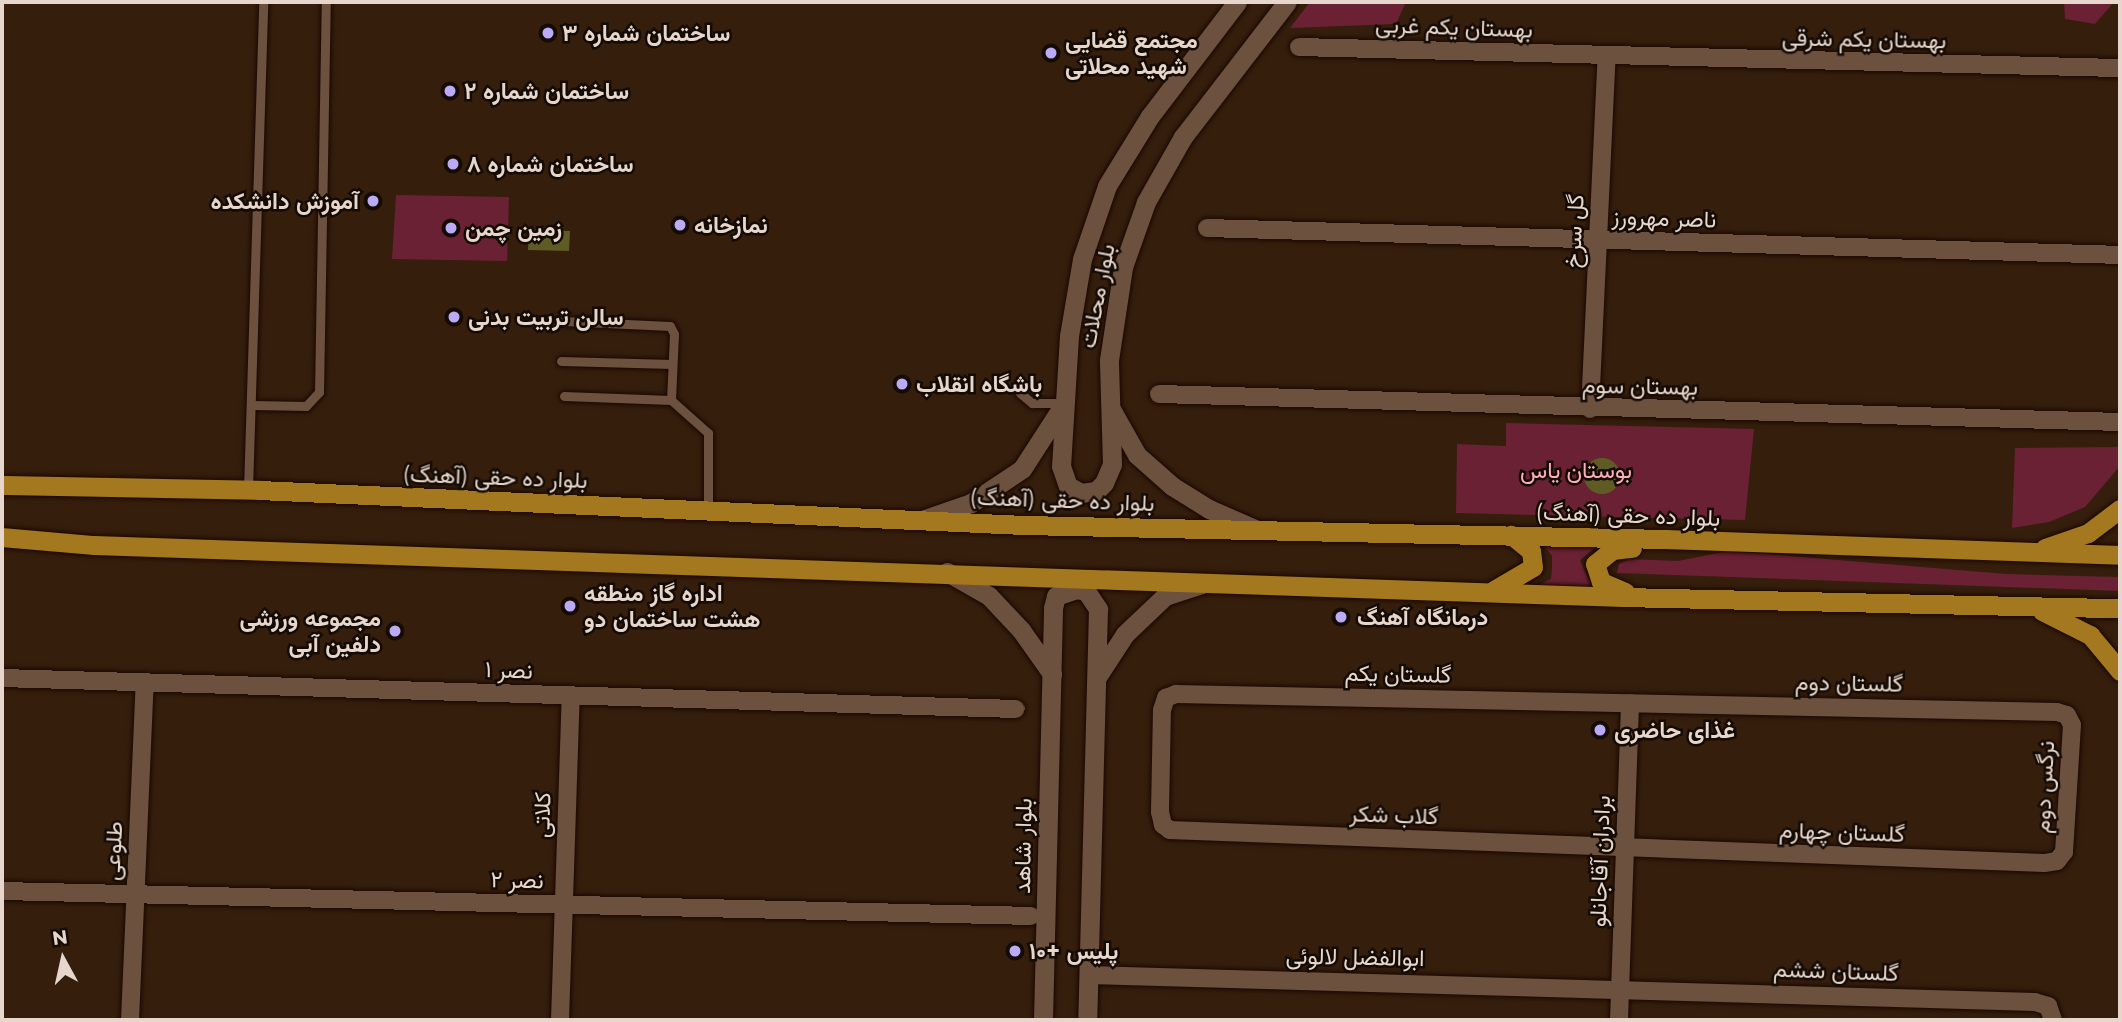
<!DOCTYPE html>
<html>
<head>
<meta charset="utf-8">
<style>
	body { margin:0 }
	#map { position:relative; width:2122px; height:1022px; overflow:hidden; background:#351e0c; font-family:Montserrat,Vazirmatn,sans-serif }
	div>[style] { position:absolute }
	.green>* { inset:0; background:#6a2134 }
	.water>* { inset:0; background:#5e5c24 }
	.round { border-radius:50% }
	.roads { filter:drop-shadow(0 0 2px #1b0700) drop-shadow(0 0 2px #1b0700) }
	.service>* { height:9px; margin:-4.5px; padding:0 4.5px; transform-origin:4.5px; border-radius:4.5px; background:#6b513e }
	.minor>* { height:18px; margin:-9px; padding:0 9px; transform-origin:9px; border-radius:9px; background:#6b513e }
	.secondary>* { height:19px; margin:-9.5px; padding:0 9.5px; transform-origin:9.5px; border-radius:9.5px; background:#6b513e }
	.primary>* { height:19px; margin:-9.5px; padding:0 9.5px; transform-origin:9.5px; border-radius:9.5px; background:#a3781f }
	.dots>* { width:19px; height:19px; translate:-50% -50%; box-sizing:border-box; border:4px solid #150b05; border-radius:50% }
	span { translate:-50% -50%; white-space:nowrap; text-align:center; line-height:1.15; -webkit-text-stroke:5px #150b05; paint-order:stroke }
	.street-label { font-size:23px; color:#e6d6cb }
	.poi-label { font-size:23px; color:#e6d6cb; font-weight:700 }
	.left { translate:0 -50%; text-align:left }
	.right { translate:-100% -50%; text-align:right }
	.park-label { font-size:23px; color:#fdaebb }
	.frame { position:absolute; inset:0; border:4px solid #e6d6cb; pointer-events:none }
	.north { position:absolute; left:28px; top:924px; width:70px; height:70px; -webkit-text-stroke:5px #150b05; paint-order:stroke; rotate:352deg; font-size:19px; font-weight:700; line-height:28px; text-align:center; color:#e6d6cb }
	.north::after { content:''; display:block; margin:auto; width:24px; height:32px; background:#e6d6cb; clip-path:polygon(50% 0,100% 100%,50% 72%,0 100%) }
</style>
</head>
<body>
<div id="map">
	<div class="green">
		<div style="clip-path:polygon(1310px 2px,1406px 2px,1396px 24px,1290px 28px)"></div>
		<div style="clip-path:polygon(2064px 2px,2114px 2px,2095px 24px,2065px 19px)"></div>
		<div style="clip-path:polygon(396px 195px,509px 197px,507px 261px,392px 259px)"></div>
		<div style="clip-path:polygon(1506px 423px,1754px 429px,1745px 520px,1456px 513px,1457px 444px,1506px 446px)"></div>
		<div style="clip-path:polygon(2120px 447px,2120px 466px,2085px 507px,2049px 522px,2012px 528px,2015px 448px)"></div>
		<div style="clip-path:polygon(1543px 544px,1597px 546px,1580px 560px,1591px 586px,1539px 585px,1551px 579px,1552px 568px,1552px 556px)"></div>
		<div style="clip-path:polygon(1729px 551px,2006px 574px,2120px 577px,2120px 591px,1617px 573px,1619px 564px,1629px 559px,1678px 561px)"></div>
	</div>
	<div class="water">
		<div style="clip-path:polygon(529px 230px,570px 231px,569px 251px,528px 250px)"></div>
		<div class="round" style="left:1584px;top:458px;width:36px;height:36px"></div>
	</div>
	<div class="roads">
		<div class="service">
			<div style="left:563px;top:321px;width:107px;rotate:2.7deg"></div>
			<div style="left:670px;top:326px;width:9px;rotate:63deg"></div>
			<div style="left:674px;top:334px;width:66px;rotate:92.6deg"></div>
			<div style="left:561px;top:361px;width:111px;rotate:1.5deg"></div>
			<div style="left:1020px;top:393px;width:16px;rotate:40deg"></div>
			<div style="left:1032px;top:403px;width:31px"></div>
			<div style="left:564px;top:396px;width:107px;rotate:2.1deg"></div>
			<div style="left:671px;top:400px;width:50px;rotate:41.7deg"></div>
			<div style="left:708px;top:433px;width:77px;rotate:90deg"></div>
			<div style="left:253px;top:405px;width:53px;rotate:1.1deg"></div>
			<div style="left:306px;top:406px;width:19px;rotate:-47deg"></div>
			<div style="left:319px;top:392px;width:390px;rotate:-89deg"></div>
			<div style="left:248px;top:489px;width:487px;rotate:-88.2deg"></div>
		</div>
		<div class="minor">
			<div style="left:1299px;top:47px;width:821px;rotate:1.47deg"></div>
			<div style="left:1207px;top:228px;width:913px;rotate:1.69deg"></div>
			<div style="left:1159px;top:394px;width:961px;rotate:1.67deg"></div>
			<div style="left:1590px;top:409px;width:354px;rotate:-87.3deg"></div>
			<div style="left:2px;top:678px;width:1014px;rotate:1.75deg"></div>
			<div style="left:1176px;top:694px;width:881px;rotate:1.17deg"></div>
			<div style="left:2057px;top:712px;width:10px;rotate:17deg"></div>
			<div style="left:2067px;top:715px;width:11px;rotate:63deg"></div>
			<div style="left:2072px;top:725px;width:127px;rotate:93.6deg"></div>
			<div style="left:2064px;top:852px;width:11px;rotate:128deg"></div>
			<div style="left:2057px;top:861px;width:13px;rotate:171deg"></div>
			<div style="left:2044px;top:863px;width:875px;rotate:-177.84deg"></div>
			<div style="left:1170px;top:830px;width:9px;rotate:-144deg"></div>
			<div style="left:1163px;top:825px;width:13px;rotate:-103deg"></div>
			<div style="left:1160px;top:812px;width:102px;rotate:-88.9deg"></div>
			<div style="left:1162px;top:710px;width:13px;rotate:-72deg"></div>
			<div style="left:1166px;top:698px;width:11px;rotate:-22deg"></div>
			<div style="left:2px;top:891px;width:1029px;rotate:1.39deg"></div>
			<div style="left:1089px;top:975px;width:946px;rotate:1.63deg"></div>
			<div style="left:2035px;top:1002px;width:14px;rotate:17deg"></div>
			<div style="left:2048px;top:1006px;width:15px;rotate:70deg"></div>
			<div style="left:130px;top:1020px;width:337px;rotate:-87.5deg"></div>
			<div style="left:560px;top:1020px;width:324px;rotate:-88.1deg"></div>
			<div style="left:1619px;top:1020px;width:317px;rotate:-88deg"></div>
		</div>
		<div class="secondary">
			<div style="left:1237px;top:2px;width:143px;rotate:127.3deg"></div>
			<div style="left:1150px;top:116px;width:82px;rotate:121.6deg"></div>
			<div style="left:1107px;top:186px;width:77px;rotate:108.9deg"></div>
			<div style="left:1082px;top:259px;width:78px;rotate:99.6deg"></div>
			<div style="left:1069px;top:336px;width:130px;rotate:93.5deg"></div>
			<div style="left:1061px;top:466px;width:21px;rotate:71deg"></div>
			<div style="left:1068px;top:486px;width:15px;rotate:28deg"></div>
			<div style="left:1081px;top:493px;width:15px;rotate:-8deg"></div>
			<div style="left:1096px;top:491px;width:11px;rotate:-45deg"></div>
			<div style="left:1104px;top:483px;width:21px;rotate:-67deg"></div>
			<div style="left:1112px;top:464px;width:104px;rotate:-91.7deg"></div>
			<div style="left:1109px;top:360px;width:94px;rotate:-81.4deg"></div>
			<div style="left:1123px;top:267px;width:69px;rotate:-70.5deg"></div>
			<div style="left:1146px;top:202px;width:75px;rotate:-60.4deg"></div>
			<div style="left:1183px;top:137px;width:170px;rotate:-52.4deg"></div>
			<div style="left:1111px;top:409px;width:53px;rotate:60.5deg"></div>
			<div style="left:1137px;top:455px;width:47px;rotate:41.5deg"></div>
			<div style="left:1172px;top:486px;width:44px;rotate:31.9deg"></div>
			<div style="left:1209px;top:509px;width:50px;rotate:23.5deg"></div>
			<div style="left:922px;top:520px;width:52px;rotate:-19.1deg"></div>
			<div style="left:971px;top:503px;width:61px;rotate:-33.7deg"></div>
			<div style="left:1022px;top:469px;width:74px;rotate:-57.2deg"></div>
			<div style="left:947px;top:572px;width:48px;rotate:29.7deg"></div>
			<div style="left:989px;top:596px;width:47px;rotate:46.7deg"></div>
			<div style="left:1021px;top:630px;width:54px;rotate:54.8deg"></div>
			<div style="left:1097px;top:677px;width:51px;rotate:-56.9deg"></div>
			<div style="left:1125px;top:634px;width:55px;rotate:-43.5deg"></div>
			<div style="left:1165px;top:596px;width:38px;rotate:-18deg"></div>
			<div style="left:1043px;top:1020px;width:412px;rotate:-88.6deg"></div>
			<div style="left:1053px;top:608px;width:12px;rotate:-76deg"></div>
			<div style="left:1056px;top:596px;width:21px;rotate:-19deg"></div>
			<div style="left:1076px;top:589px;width:10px;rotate:11deg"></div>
			<div style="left:1086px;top:591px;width:22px;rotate:56deg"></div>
			<div style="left:1098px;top:609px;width:411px;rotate:91.5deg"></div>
		</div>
		<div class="primary">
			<div style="left:2px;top:485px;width:257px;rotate:1.1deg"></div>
			<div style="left:259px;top:490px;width:766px;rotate:2.62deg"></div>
			<div style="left:1024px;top:525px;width:641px;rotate:1.25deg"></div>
			<div style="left:1665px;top:539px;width:455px;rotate:2deg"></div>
			<div style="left:2px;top:537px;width:92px;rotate:5deg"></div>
			<div style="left:94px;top:545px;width:1530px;rotate:1.95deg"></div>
			<div style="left:1623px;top:597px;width:497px;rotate:1.3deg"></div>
			<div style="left:2045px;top:548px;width:46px;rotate:-19.2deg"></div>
			<div style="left:2088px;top:533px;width:40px;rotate:-37deg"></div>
			<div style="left:1494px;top:590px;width:45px;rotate:-30.5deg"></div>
			<div style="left:1533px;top:567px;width:16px;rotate:-97deg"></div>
			<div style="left:1531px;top:551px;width:26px;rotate:-141deg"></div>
			<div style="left:1625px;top:592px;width:26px;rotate:-157deg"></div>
			<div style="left:1601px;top:582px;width:19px;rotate:-108deg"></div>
			<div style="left:1595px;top:564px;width:22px;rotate:-39deg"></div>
			<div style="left:1612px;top:550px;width:20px;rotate:-6deg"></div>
			<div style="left:2042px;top:611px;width:54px;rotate:26.6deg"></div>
			<div style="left:2090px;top:635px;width:47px;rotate:50.2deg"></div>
		</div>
	</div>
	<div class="dots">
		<div style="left:548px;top:33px;background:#bbaaf6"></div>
		<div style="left:1051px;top:53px;background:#bbaaf6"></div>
		<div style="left:450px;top:91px;background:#bbaaf6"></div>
		<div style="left:453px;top:164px;background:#bbaaf6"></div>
		<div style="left:373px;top:201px;background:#bbaaf6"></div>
		<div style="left:680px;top:225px;background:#bbaaf6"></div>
		<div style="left:451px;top:228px;background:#bbaaf6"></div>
		<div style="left:454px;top:317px;background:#bbaaf6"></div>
		<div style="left:902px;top:384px;background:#bbaaf6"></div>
		<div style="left:570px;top:606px;background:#bbaaf6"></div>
		<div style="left:1341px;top:617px;background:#bbaaf6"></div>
		<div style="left:395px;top:631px;background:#bbaaf6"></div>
		<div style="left:1600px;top:730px;background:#bbaaf6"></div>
		<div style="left:1015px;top:951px;background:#bbaaf6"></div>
	</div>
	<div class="street-label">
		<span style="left:1454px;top:27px;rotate:2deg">بهستان یکم غربی</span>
		<span style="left:1864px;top:39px;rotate:1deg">بهستان یکم شرقی</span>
		<span style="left:1664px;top:218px;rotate:2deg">ناصر مهرورز</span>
		<span style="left:1574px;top:231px;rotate:-87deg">گل سرخ</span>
		<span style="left:1097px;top:296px;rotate:-79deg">بلوار محلات</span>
		<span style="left:1640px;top:386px;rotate:1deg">بهستان سوم</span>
		<span style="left:495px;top:477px;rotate:2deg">بلوار ده حقی (آهنگ)</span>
		<span style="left:1062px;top:500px;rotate:2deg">بلوار ده حقی (آهنگ)</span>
		<span style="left:1628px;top:515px;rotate:2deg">بلوار ده حقی (آهنگ)</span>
		<span style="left:509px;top:670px;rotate:2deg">نصر ۱</span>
		<span style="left:1398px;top:674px;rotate:1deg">گلستان یکم</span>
		<span style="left:1849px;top:683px;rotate:1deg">گلستان دوم</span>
		<span style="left:2044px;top:787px;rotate:-87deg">نرگس دوم</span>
		<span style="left:542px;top:815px;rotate:-88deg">کلاتی</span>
		<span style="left:1394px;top:815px;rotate:2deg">گلاب شکر</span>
		<span style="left:1842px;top:832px;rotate:2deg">گلستان چهارم</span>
		<span style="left:1023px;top:846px;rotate:-89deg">بلوار شاهد</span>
		<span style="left:113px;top:851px;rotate:-87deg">طلوعی</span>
		<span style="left:1600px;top:861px;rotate:-88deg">برادران آقاجانلو</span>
		<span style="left:517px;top:880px;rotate:1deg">نصر ۲</span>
		<span style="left:1355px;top:957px;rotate:1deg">ابوالفضل لالوئی</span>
		<span style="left:1836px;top:971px;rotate:2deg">گلستان ششم</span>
	</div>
	<div class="poi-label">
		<span class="left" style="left:562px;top:33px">ساختمان شماره ۳</span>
		<span class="left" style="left:1065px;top:53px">مجتمع قضایی<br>شهید محلاتی</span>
		<span class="left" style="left:464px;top:91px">ساختمان شماره ۲</span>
		<span class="left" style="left:467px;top:164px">ساختمان شماره ۸</span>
		<span class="right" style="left:359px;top:201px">آموزش دانشکده</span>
		<span class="left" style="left:694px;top:225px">نمازخانه</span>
		<span class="left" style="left:465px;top:228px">زمین چمن</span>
		<span class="left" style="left:468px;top:317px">سالن تربیت بدنی</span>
		<span class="left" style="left:916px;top:384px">باشگاه انقلاب</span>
		<span class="left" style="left:584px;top:606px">اداره گاز منطقه<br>هشت ساختمان دو</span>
		<span class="left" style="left:1357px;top:617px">درمانگاه آهنگ</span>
		<span class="right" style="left:381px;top:631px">مجموعه ورزشی<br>دلفین آبی</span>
		<span class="left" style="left:1614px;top:730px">غذای حاضری</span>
		<span class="left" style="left:1029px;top:951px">پلیس +۱۰</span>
	</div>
	<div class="park-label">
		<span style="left:1576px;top:470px">بوستان یاس</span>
	</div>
	<div class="frame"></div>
	<div class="north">N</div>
</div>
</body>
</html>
